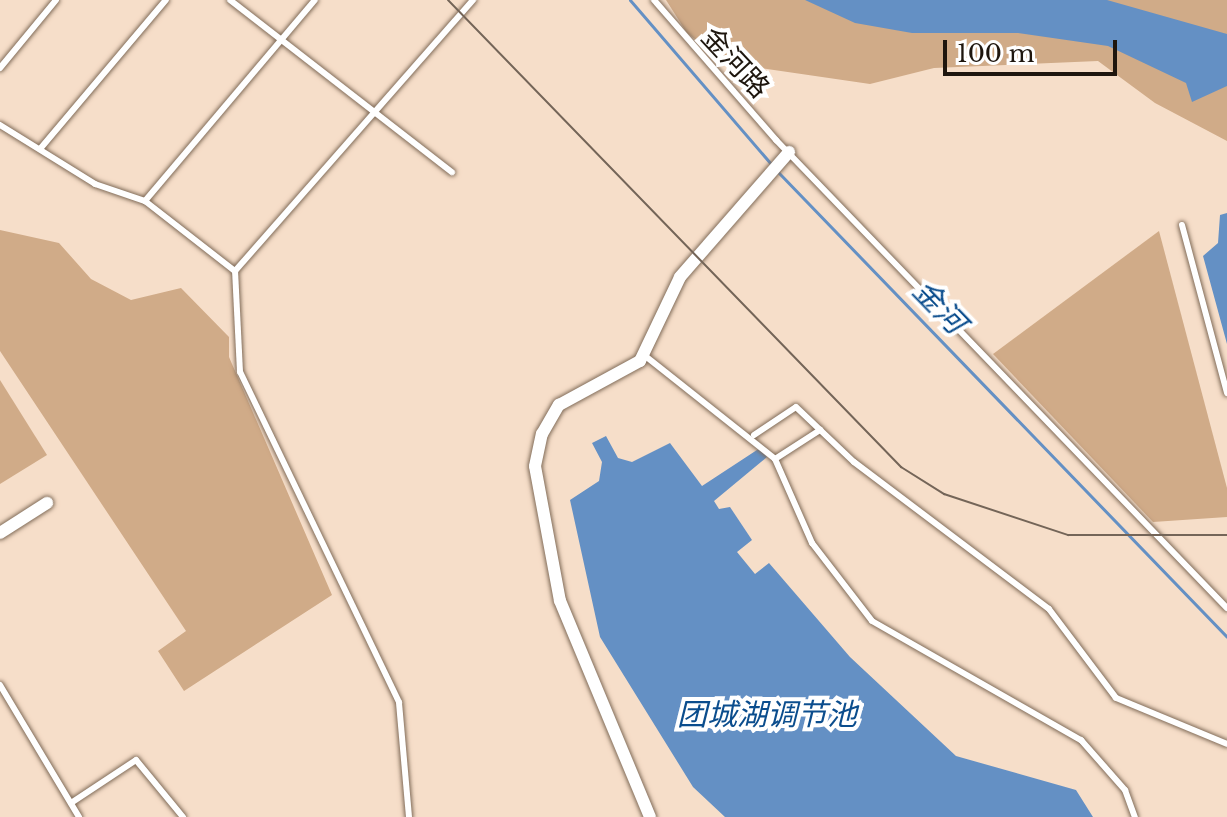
<!DOCTYPE html>
<html>
<head>
<meta charset="utf-8">
<style>
	body { margin:0 }
	#map { position:relative; width:1227px; height:817px; overflow:hidden; background:#f6dec9; font-family:"Libre Baskerville","Noto Sans SC",serif }
	div>[style] { position:absolute }
	.green>* { inset:0; background:#d0ab88 }
	.water>* { inset:0; background:#6490c4 }
	.stream>* { height:3px; margin:-1.5px; padding:0 1.5px; transform-origin:1.5px; border-radius:1.5px; background:#6490c4 }
	.roads { filter:drop-shadow(0 0 2px #816c59) drop-shadow(0 0 2px #816c59) }
	.lane>* { height:6px; margin:-3px; padding:0 3px; transform-origin:3px; border-radius:3px; background:#fff }
	.street>* { height:12px; margin:-6px; padding:0 6px; transform-origin:6px; border-radius:6px; background:#fff }
	.tram>* { height:2px; margin:-1px; padding:0 1px; transform-origin:1px; border-radius:1px; background:#746558 }
	span { translate:-50% -50%; white-space:nowrap; text-align:center; line-height:1.15; -webkit-text-stroke:8px #fff; paint-order:stroke }
	.street-label { font-size:28px; color:#1e160e }
	.water-label { font-size:30px; color:#0b4d8d; font-style:italic }
	.scale { position:absolute; left:943px; top:40px; width:174px; height:36px; box-sizing:border-box; border:4px solid #1e160e; border-top:0; padding-left:10px; font-size:24px; line-height:28px; white-space:nowrap; color:#1e160e; -webkit-text-stroke:6px #fff; paint-order:stroke }
</style>
</head>
<body>
<div id="map">
	<div class="green">
		<div style="clip-path:polygon(666px 0,1227px 0,1227px 141px,1155px 103px,1098px 61px,934px 68px,870px 84px,726px 63px,687px 33px)"></div>
		<div style="clip-path:polygon(0 230px,59px 243px,91px 279px,131px 300px,181px 288px,229px 337px,229px 357px,332px 595px,184px 691px,158px 651px,186px 631px,0 351px)"></div>
		<div style="clip-path:polygon(1159px 231px,1227px 488px,1227px 517px,1153px 522px,993px 354px)"></div>
		<div style="clip-path:polygon(0 380px,47px 455px,0 484px)"></div>
	</div>
	<div class="water">
		<div style="clip-path:polygon(805px 0,1107px 0,1227px 34px,1227px 86px,1192px 102px,1186px 83px,1108px 46px,1018px 33px,912px 33px,855px 23px)"></div>
		<div style="clip-path:polygon(1227px 213px,1227px 344px,1203px 256px,1218px 243px,1220px 215px)"></div>
		<div style="clip-path:polygon(606px 436px,618px 458px,632px 462px,670px 443px,702px 486px,760px 448px,767px 457px,714px 501px,719px 509px,730px 507px,752px 540px,737px 552px,755px 574px,769px 563px,850px 657px,956px 756px,1076px 790px,1093px 817px,725px 817px,693px 787px,600px 637px,570px 500px,599px 481px,602px 462px,592px 443px)"></div>
	</div>
	<div class="stream">
		<div style="left:630px;top:0;width:219px;rotate:49.3deg"></div>
		<div style="left:778px;top:172px;width:646px;rotate:46deg"></div>
	</div>
	<div class="roads">
		<div class="lane">
			<div style="left:230px;top:0;width:281px;rotate:37.8deg"></div>
			<div style="left:654px;top:0;width:186px;rotate:48.9deg"></div>
			<div style="left:776px;top:140px;width:650px;rotate:46.06deg"></div>
			<div style="left:0;top:68px;width:88px;rotate:-50.5deg"></div>
			<div style="left:0;top:125px;width:112px;rotate:31.8deg"></div>
			<div style="left:95px;top:184px;width:53px;rotate:18.8deg"></div>
			<div style="left:145px;top:201px;width:114px;rotate:37.9deg"></div>
			<div style="left:40px;top:149px;width:195px;rotate:-49.8deg"></div>
			<div style="left:145px;top:201px;width:263px;rotate:-49.8deg"></div>
			<div style="left:1182px;top:225px;width:174px;rotate:75deg"></div>
			<div style="left:644px;top:355px;width:167px;rotate:38.4deg"></div>
			<div style="left:775px;top:459px;width:92px;rotate:66.2deg"></div>
			<div style="left:812px;top:543px;width:98px;rotate:52.4deg"></div>
			<div style="left:872px;top:621px;width:241px;rotate:29.7deg"></div>
			<div style="left:1081px;top:740px;width:67px;rotate:48.7deg"></div>
			<div style="left:1125px;top:790px;width:29px;rotate:70deg"></div>
			<div style="left:754px;top:435px;width:50px;rotate:-33.7deg"></div>
			<div style="left:796px;top:407px;width:80px;rotate:43.5deg"></div>
			<div style="left:854px;top:462px;width:244px;rotate:37deg"></div>
			<div style="left:1049px;top:609px;width:111px;rotate:53deg"></div>
			<div style="left:1116px;top:698px;width:120px;rotate:22.5deg"></div>
			<div style="left:775px;top:459px;width:54px;rotate:-32.8deg"></div>
			<div style="left:0;top:685px;width:154px;rotate:59.1deg"></div>
			<div style="left:71px;top:803px;width:78px;rotate:-33.5deg"></div>
			<div style="left:136px;top:760px;width:74px;rotate:50.5deg"></div>
			<div style="left:409px;top:817px;width:115px;rotate:-95deg"></div>
			<div style="left:399px;top:702px;width:366px;rotate:-115.7deg"></div>
			<div style="left:240px;top:372px;width:101px;rotate:-92.8deg"></div>
			<div style="left:235px;top:271px;width:361px;rotate:-48.7deg"></div>
		</div>
		<div class="street">
			<div style="left:0;top:533px;width:56px;rotate:-32.6deg"></div>
			<div style="left:650px;top:817px;width:234px;rotate:-112.6deg"></div>
			<div style="left:560px;top:601px;width:137px;rotate:-100.5deg"></div>
			<div style="left:535px;top:466px;width:33px;rotate:-78deg"></div>
			<div style="left:542px;top:434px;width:34px;rotate:-60deg"></div>
			<div style="left:559px;top:405px;width:92px;rotate:-28.5deg"></div>
			<div style="left:640px;top:361px;width:93px;rotate:-64.5deg"></div>
			<div style="left:680px;top:277px;width:166px;rotate:-48.9deg"></div>
		</div>
	</div>
	<div class="tram">
		<div style="left:448px;top:0;width:651px;rotate:45.87deg"></div>
		<div style="left:901px;top:467px;width:51px;rotate:32.1deg"></div>
		<div style="left:944px;top:494px;width:131px;rotate:18.3deg"></div>
		<div style="left:1068px;top:535px;width:159px"></div>
	</div>
	<div class="street-label">
		<span style="left:735px;top:63px;rotate:47deg">金河路</span>
	</div>
	<div class="water-label">
		<span style="left:939px;top:307px;rotate:46deg">金河</span>
		<span style="left:767px;top:715px">团城湖调节池</span>
	</div>
	<div class="scale">100 m</div>
</div>
</body>
</html>
